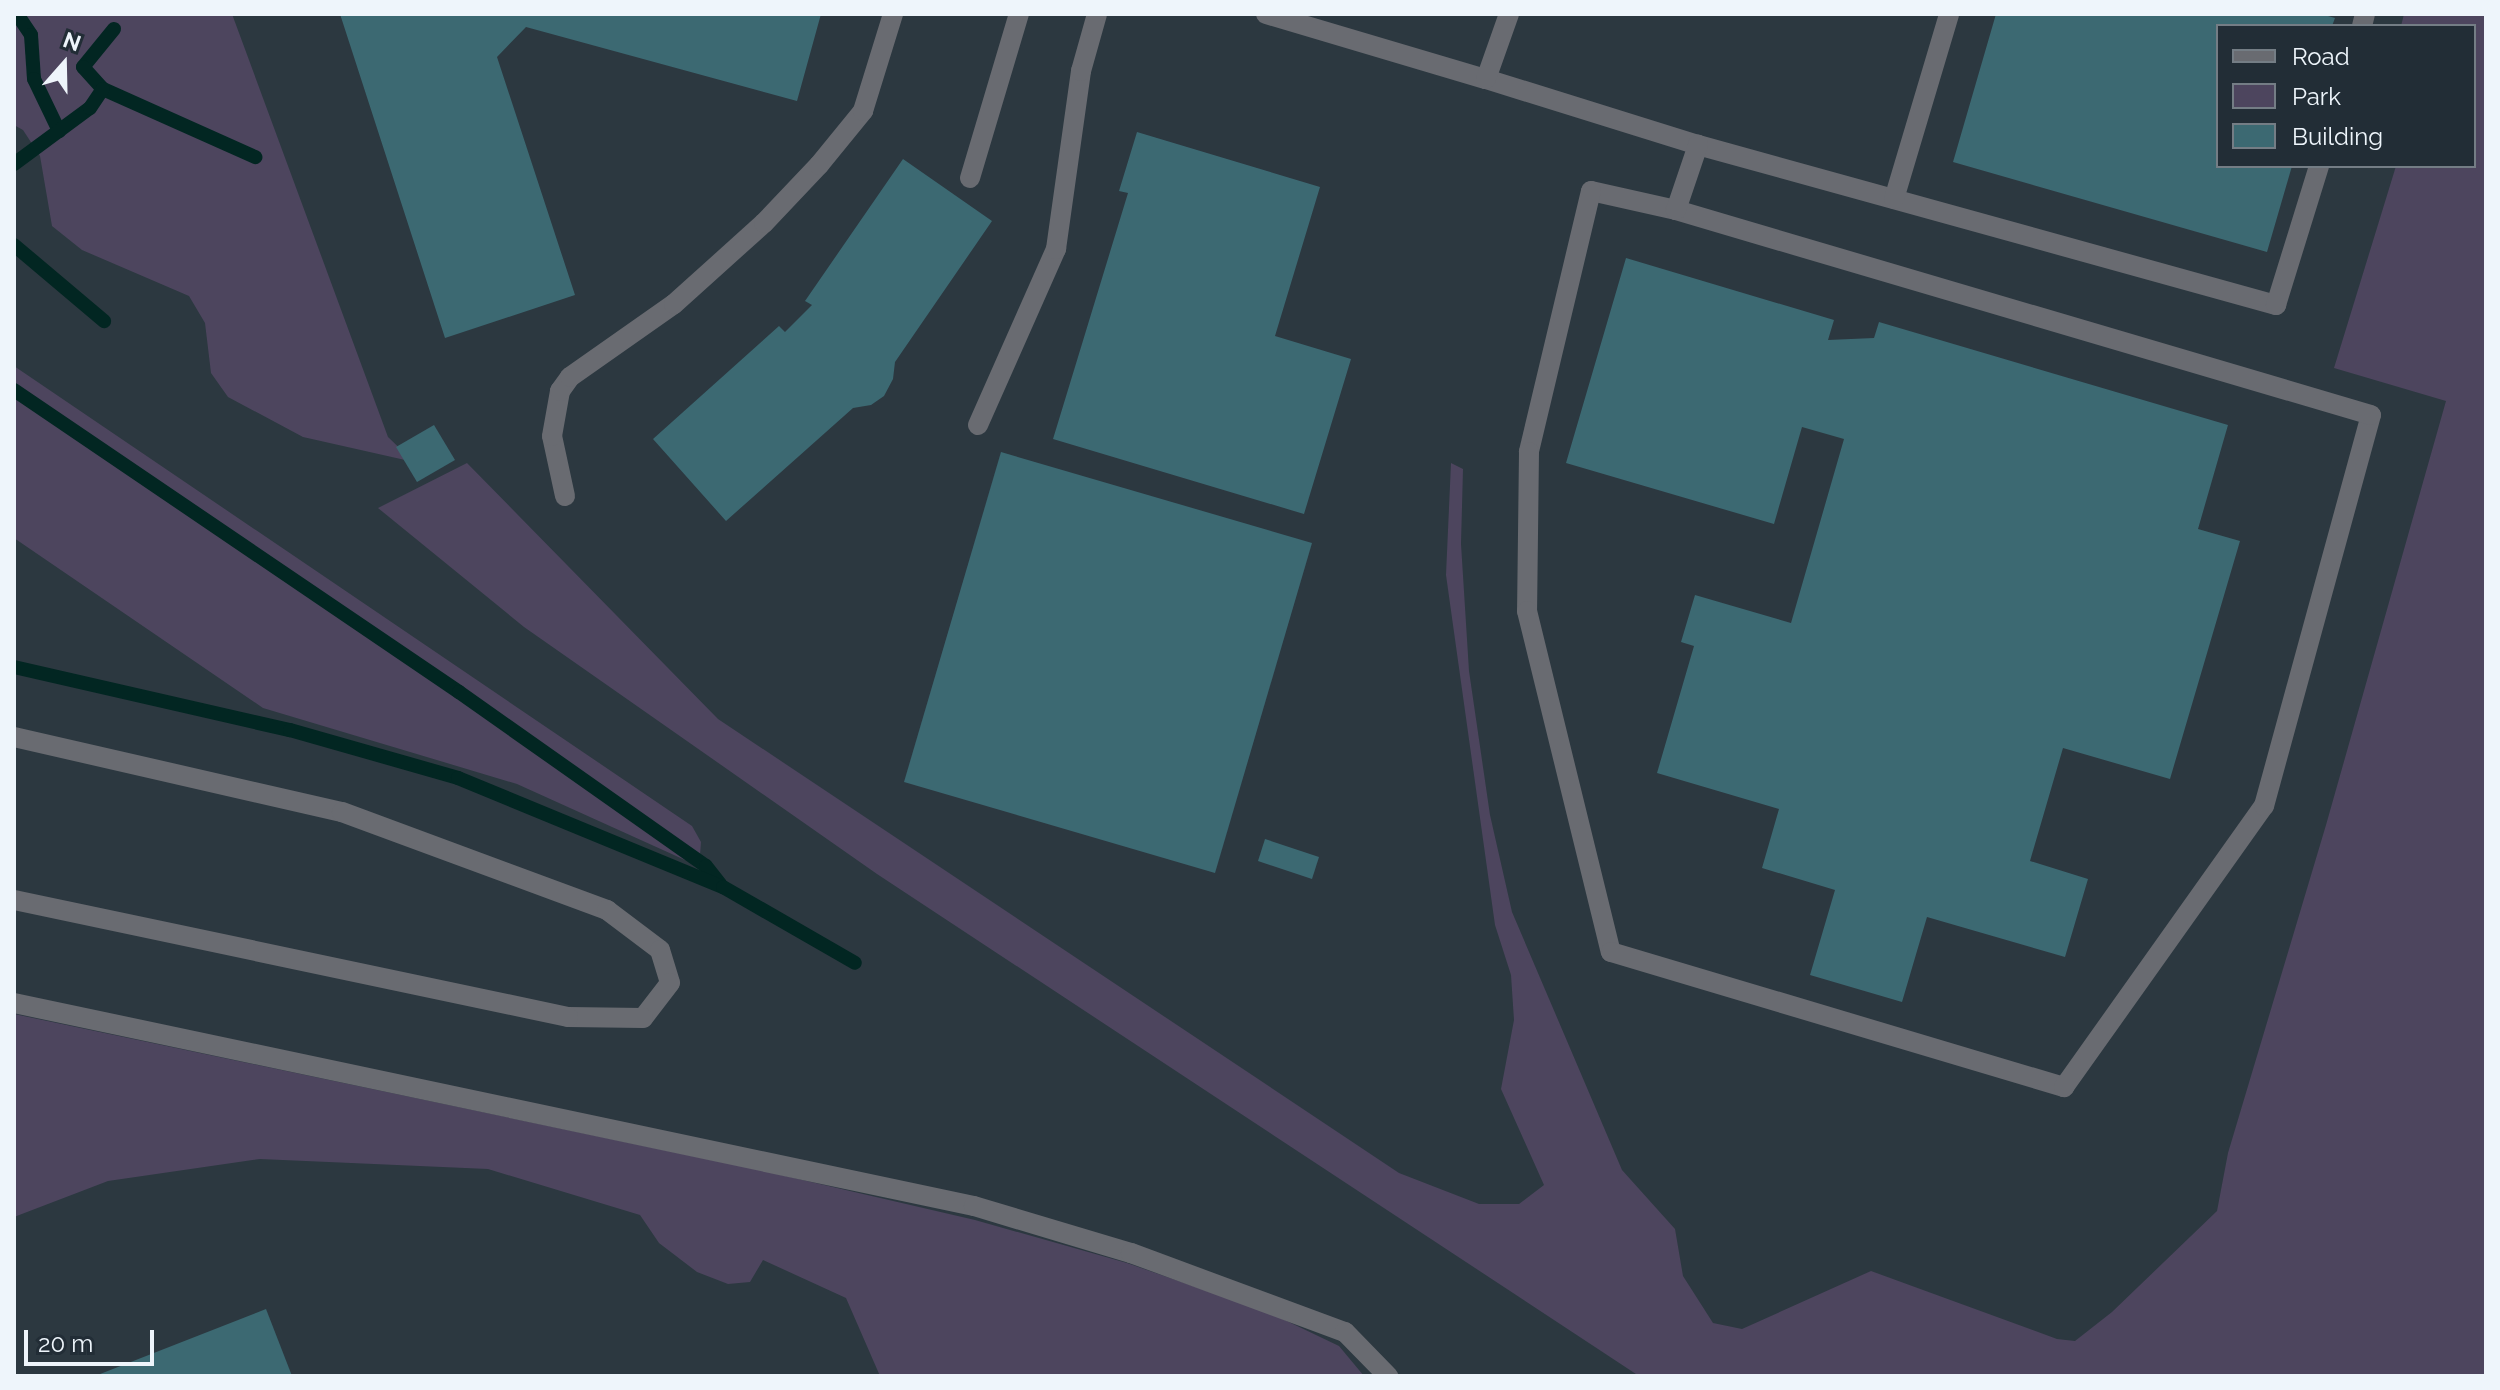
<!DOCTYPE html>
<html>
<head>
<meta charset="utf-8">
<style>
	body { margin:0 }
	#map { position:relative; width:2500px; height:1390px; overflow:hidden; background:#2c3840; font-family:Raleway,sans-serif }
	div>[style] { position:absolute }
	.green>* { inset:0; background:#4d455e }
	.stream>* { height:14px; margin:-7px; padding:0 7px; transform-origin:7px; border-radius:7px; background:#022622 }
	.building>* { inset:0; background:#3c6972 }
	.lane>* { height:20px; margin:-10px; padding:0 10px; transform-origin:10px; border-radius:10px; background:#696b71 }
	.street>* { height:20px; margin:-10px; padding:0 10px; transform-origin:10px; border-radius:10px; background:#696b71 }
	span { translate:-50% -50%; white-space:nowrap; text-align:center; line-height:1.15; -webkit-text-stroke:6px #222d36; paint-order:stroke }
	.frame { position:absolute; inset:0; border:16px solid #eef5fb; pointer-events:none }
	.legend { position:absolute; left:2216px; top:24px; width:260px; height:144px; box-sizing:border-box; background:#222d36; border:2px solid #747d85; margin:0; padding:10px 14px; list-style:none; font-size:24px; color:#eef5fb }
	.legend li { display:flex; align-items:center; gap:16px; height:40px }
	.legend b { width:40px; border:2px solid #747d85 }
	.north { position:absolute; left:24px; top:24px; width:80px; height:80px; -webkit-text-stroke:6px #222d36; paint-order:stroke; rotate:20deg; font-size:22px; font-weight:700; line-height:32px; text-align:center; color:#eef5fb }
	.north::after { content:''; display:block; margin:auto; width:28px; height:36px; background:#eef5fb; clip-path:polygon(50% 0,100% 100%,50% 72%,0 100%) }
	.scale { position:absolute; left:24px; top:1330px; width:130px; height:36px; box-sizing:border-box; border:4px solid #eef5fb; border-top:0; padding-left:10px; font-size:24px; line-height:28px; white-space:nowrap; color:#eef5fb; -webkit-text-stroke:6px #222d36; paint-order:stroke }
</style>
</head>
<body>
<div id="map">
	<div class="green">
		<div style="clip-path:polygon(14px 14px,232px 14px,388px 437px,414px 462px,303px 437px,228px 397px,211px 373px,205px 323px,189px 296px,82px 250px,52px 226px,40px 156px,23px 130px,14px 125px)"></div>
		<div style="clip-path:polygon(2404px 14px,2486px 14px,2486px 1376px,1639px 1376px,877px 874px,524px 627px,378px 508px,467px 463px,718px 719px,1399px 1173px,1479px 1204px,1519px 1204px,1544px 1185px,1501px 1089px,1514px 1020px,1511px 975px,1495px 925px,1446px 575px,1451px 463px,1463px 469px,1461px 544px,1469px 671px,1490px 815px,1512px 912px,1622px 1170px,1675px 1229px,1683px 1276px,1713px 1323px,1742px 1329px,1871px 1271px,2057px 1339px,2075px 1341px,2112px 1312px,2217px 1211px,2228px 1153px,2326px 825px,2446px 401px,2334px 368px,2396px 166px,2474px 166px,2474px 26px,2401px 26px)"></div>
		<div style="clip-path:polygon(14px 366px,692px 826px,701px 842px,700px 855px,685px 860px,517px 784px,263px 708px,14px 538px)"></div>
		<div style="clip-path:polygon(14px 1014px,764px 1171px,975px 1220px,1127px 1263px,1270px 1313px,1339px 1346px,1364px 1376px,880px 1376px,846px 1298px,763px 1260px,750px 1282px,728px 1284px,697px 1272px,659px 1243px,640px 1215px,488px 1169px,260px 1159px,108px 1181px,14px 1217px)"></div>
	</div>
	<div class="stream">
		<div style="left:17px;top:14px;width:25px;rotate:56deg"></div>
		<div style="left:31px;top:35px;width:44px;rotate:86.1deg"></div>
		<div style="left:34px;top:79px;width:58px;rotate:64.3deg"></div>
		<div style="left:114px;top:29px;width:49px;rotate:129.2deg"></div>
		<div style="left:83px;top:67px;width:30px;rotate:48deg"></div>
		<div style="left:103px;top:89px;width:167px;rotate:24.1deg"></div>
		<div style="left:14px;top:164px;width:94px;rotate:-36.4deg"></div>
		<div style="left:90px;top:108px;width:23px;rotate:-56deg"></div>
		<div style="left:14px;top:245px;width:118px;rotate:40.2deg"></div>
		<div style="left:14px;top:390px;width:538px;rotate:34.16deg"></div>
		<div style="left:459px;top:692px;width:302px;rotate:35.2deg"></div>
		<div style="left:706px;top:866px;width:23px;rotate:52deg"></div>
		<div style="left:14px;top:667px;width:283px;rotate:12.9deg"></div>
		<div style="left:290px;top:730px;width:175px;rotate:15.9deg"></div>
		<div style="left:458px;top:778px;width:287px;rotate:22.4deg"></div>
		<div style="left:723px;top:887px;width:152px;rotate:29.9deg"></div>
	</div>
	<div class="building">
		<div style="clip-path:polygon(340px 14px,821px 14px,797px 101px,526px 27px,497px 57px,575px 295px,445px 338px)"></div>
		<div style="clip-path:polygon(1996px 14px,2321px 14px,2335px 18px,2332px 26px,2218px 26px,2218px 166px,2292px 166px,2267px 252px,1953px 162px)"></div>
		<div style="clip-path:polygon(1137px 132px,1320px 187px,1275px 336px,1351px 359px,1304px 514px,1053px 439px,1128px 193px,1119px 191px)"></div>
		<div style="clip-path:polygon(903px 159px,992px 221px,895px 362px,893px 379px,884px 396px,871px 405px,853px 408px,726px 521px,653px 439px,779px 326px,785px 332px,812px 305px,805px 301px)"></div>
		<div style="clip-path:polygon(1626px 258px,1834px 320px,1828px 340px,1874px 338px,1879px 322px,2228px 425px,2198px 529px,2240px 541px,2170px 779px,2063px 748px,2030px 861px,2088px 879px,2065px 957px,1927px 917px,1902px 1002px,1810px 975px,1835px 890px,1762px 868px,1779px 809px,1657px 773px,1694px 646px,1681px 642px,1695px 595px,1791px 623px,1844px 439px,1802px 427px,1774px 524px,1566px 463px)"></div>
		<div style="clip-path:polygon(434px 425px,455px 460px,417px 482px,396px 447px)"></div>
		<div style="clip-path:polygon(1001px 452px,1312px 543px,1215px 873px,904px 782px)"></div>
		<div style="clip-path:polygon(1265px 839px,1319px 857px,1312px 879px,1258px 861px)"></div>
		<div style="clip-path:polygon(266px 1309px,292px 1376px,95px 1376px)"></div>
	</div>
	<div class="lane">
		<div style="left:2362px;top:26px;width:12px;rotate:-76deg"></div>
		<div style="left:1486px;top:79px;width:222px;rotate:17.3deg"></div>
		<div style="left:1698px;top:145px;width:600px;rotate:15.47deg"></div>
		<div style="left:2276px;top:305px;width:145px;rotate:-72.8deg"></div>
		<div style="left:970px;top:178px;width:171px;rotate:-73.4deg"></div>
		<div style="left:1894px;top:199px;width:193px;rotate:-73.4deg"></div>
		<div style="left:1676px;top:210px;width:87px;rotate:-167.4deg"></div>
		<div style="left:1591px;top:191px;width:268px;rotate:103.4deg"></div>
		<div style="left:1529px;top:452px;width:159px;rotate:90.7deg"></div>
		<div style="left:1527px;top:611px;width:351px;rotate:76.2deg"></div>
		<div style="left:1611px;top:952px;width:473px;rotate:16.6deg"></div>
		<div style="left:2064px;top:1087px;width:345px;rotate:-54.6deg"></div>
		<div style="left:2264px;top:806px;width:405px;rotate:-74.7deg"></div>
		<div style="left:2371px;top:415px;width:725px;rotate:-163.57deg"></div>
		<div style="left:1676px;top:210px;width:69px;rotate:-71.3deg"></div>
		<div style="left:978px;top:425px;width:193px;rotate:-66.1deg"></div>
		<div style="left:1056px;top:249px;width:180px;rotate:-82deg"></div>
		<div style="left:1081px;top:71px;width:59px;rotate:-74.3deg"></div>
		<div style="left:565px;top:496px;width:61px;rotate:-102.2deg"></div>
		<div style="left:552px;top:436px;width:46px;rotate:-79.9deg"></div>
		<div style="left:560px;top:391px;width:17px;rotate:-54deg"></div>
		<div style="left:570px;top:377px;width:127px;rotate:-35.1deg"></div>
		<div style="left:674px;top:304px;width:121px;rotate:-42deg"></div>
		<div style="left:764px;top:223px;width:80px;rotate:-46.5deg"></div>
		<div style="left:819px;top:165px;width:70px;rotate:-50.8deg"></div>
		<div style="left:863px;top:111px;width:102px;rotate:-72.8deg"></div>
		<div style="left:14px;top:737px;width:336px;rotate:12.9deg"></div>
		<div style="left:342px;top:812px;width:283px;rotate:20.3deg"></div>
		<div style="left:607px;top:910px;width:66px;rotate:37deg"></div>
		<div style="left:660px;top:950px;width:34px;rotate:73deg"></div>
		<div style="left:670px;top:983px;width:44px;rotate:127.6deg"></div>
		<div style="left:643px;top:1018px;width:75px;rotate:-179.2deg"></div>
		<div style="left:568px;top:1017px;width:566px;rotate:-168.07deg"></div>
		<div style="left:14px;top:1003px;width:981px;rotate:11.94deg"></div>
		<div style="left:974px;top:1206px;width:164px;rotate:16.7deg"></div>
		<div style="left:1131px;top:1253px;width:228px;rotate:20.3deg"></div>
		<div style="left:1345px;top:1332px;width:62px;rotate:45.7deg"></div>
	</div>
	<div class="street">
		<div style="left:1266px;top:14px;width:229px;rotate:16.5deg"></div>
		<div style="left:1486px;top:79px;width:69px;rotate:-70.5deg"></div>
	</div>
	<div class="frame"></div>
	<ul class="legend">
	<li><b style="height:10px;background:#696b71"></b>Road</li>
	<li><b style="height:22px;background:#4d455e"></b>Park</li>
	<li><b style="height:22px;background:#3c6972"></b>Building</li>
	</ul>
	<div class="north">N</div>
	<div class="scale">20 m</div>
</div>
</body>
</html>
